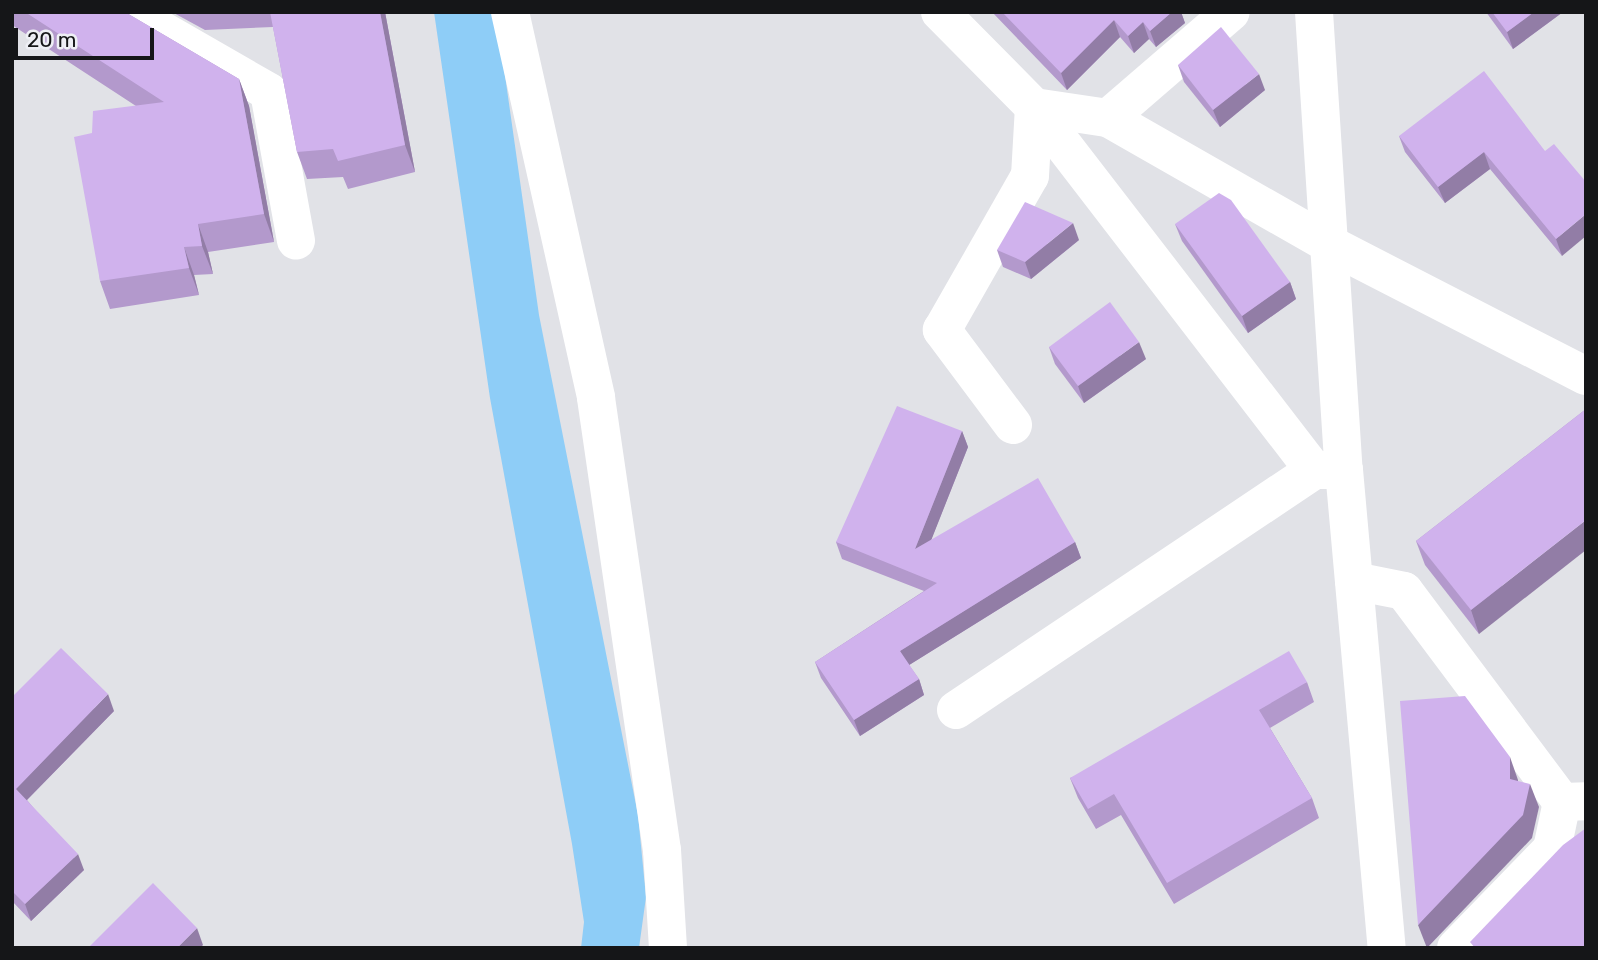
<!DOCTYPE html>
<html>
<head>
<meta charset="utf-8">
<style>
	body { margin:0 }
	#map { position:relative; width:1598px; height:960px; overflow:hidden; background:#e1e2e7; font-family:Rubik,sans-serif }
	div>[style] { position:absolute }
	.water>* { inset:0; background:#8ecdf7 }
	.minor>* { height:38px; margin:-19px; padding:0 19px; transform-origin:19px; border-radius:19px; background:#fff }
	.wall>* { inset:0; background:#b399cc }
	.shaded-wall>* { inset:0; background:#927da6 }
	.building>* { inset:0; background:#d0b2ed }
	span { translate:-50% -50%; white-space:nowrap; text-align:center; line-height:1.15; -webkit-text-stroke:5px #eeeff5; paint-order:stroke }
	.frame { position:absolute; inset:0; border:14px solid #151618; pointer-events:none }
	.scale { position:absolute; left:14px; top:28px; width:140px; height:32px; box-sizing:border-box; border:4px solid #151618; border-top:0; padding-left:9px; font-size:21px; line-height:24px; white-space:nowrap; color:#151618; -webkit-text-stroke:5px #eeeff5; paint-order:stroke }
</style>
</head>
<body>
<div id="map">
	<div class="water">
		<div style="clip-path:polygon(434px 12px,496px 12px,539px 315px,638px 815px,646px 897px,639px 948px,581px 948px,584px 922px,572px 844px,490px 398px)"></div>
	</div>
	<div class="minor">
		<div style="left:130px;top:12px;width:160px;rotate:29.9deg"></div>
		<div style="left:269px;top:92px;width:151px;rotate:79.7deg"></div>
		<div style="left:510px;top:12px;width:395px;rotate:77.4deg"></div>
		<div style="left:596px;top:398px;width:457px;rotate:81.7deg"></div>
		<div style="left:662px;top:850px;width:98px;rotate:86.5deg"></div>
		<div style="left:940px;top:12px;width:134px;rotate:45.3deg"></div>
		<div style="left:1034px;top:107px;width:458px;rotate:52.4deg"></div>
		<div style="left:1314px;top:470px;width:30px"></div>
		<div style="left:1314px;top:12px;width:459px;rotate:86.3deg"></div>
		<div style="left:1344px;top:470px;width:480px;rotate:84.9deg"></div>
		<div style="left:1034px;top:107px;width:75px;rotate:8.5deg"></div>
		<div style="left:1108px;top:118px;width:252px;rotate:29.7deg"></div>
		<div style="left:1327px;top:243px;width:291px;rotate:27.2deg"></div>
		<div style="left:1108px;top:118px;width:162px;rotate:-40.8deg"></div>
		<div style="left:1013px;top:425px;width:119px;rotate:-126.8deg"></div>
		<div style="left:942px;top:330px;width:177px;rotate:-60.3deg"></div>
		<div style="left:1030px;top:176px;width:69px;rotate:-86.7deg"></div>
		<div style="left:1354px;top:581px;width:51px;rotate:11.3deg"></div>
		<div style="left:1404px;top:591px;width:264px;rotate:53.2deg"></div>
		<div style="left:1562px;top:802px;width:24px;rotate:-2deg"></div>
		<div style="left:956px;top:710px;width:431px;rotate:-33.8deg"></div>
		<div style="left:1456px;top:948px;width:138px;rotate:-45.9deg"></div>
		<div style="left:1552px;top:849px;width:48px;rotate:-78deg"></div>
	</div>
	<div class="wall">
		<div style="clip-path:polygon(12px 12px,125px 12px,239px 79px,249px 106px,274px 242px,208px 252px,213px 274px,194px 275px,199px 295px,110px 309px,100px 281px,92px 133px,136px 106px,12px 25px)"></div>
		<div style="clip-path:polygon(172px 12px,385px 12px,415px 172px,348px 189px,343px 177px,307px 179px,297px 152px,273px 27px,205px 30px)"></div>
		<div style="clip-path:polygon(992px 12px,1181px 12px,1185px 23px,1156px 47px,1149px 39px,1134px 53px,1120px 37px,1067px 90px)"></div>
		<div style="clip-path:polygon(1486px 12px,1563px 12px,1513px 49px)"></div>
		<div style="clip-path:polygon(1178px 65px,1265px 90px,1220px 127px,1184px 82px)"></div>
		<div style="clip-path:polygon(1399px 136px,1545px 151px,1562px 256px,1490px 169px,1445px 203px,1405px 152px)"></div>
		<div style="clip-path:polygon(1175px 224px,1290px 282px,1296px 299px,1248px 333px,1182px 241px)"></div>
		<div style="clip-path:polygon(1079px 240px,1031px 279px,1003px 267px,997px 250px)"></div>
		<div style="clip-path:polygon(1049px 347px,1146px 359px,1084px 403px,1055px 364px)"></div>
		<div style="clip-path:polygon(1586px 409px,1479px 634px,1425px 565px,1416px 541px)"></div>
		<div style="clip-path:polygon(962px 431px,968px 447px,931px 540px,1075px 542px,1081px 558px,909px 665px,919px 679px,924px 695px,860px 736px,821px 678px,815px 662px,924px 591px,842px 559px,836px 542px)"></div>
		<div style="clip-path:polygon(1307px 682px,1314px 702px,1270px 728px,1312px 798px,1319px 818px,1174px 904px,1121px 815px,1096px 829px,1078px 798px,1070px 778px)"></div>
		<div style="clip-path:polygon(12px 697px,114px 711px,27px 800px,84px 870px,31px 921px,12px 901px)"></div>
	</div>
	<div class="shaded-wall">
		<div style="clip-path:polygon(380px 12px,385px 12px,415px 172px,405px 145px)"></div>
		<div style="clip-path:polygon(1172px 12px,1181px 12px,1185px 23px,1156px 47px,1150px 31px)"></div>
		<div style="clip-path:polygon(1534px 12px,1563px 12px,1513px 49px,1507px 32px)"></div>
		<div style="clip-path:polygon(1114px 20px,1120px 37px,1067px 90px,1061px 73px)"></div>
		<div style="clip-path:polygon(1143px 22px,1149px 39px,1134px 53px,1128px 36px)"></div>
		<div style="clip-path:polygon(1259px 74px,1265px 90px,1220px 127px,1213px 110px)"></div>
		<div style="clip-path:polygon(239px 79px,249px 106px,274px 242px,264px 214px)"></div>
		<div style="clip-path:polygon(1484px 152px,1490px 169px,1445px 203px,1438px 187px)"></div>
		<div style="clip-path:polygon(1586px 214px,1586px 236px,1562px 256px,1556px 239px)"></div>
		<div style="clip-path:polygon(1073px 223px,1079px 240px,1031px 279px,1025px 262px)"></div>
		<div style="clip-path:polygon(198px 224px,208px 252px,213px 274px,202px 246px)"></div>
		<div style="clip-path:polygon(184px 247px,194px 275px,199px 295px,189px 268px)"></div>
		<div style="clip-path:polygon(1290px 282px,1296px 299px,1248px 333px,1242px 316px)"></div>
		<div style="clip-path:polygon(1139px 342px,1146px 359px,1084px 403px,1078px 386px)"></div>
		<div style="clip-path:polygon(962px 431px,968px 447px,921px 566px,915px 549px)"></div>
		<div style="clip-path:polygon(1586px 520px,1586px 550px,1479px 634px,1471px 610px)"></div>
		<div style="clip-path:polygon(1075px 542px,1081px 558px,906px 667px,900px 651px)"></div>
		<div style="clip-path:polygon(919px 679px,924px 695px,860px 736px,854px 720px)"></div>
		<div style="clip-path:polygon(108px 694px,114px 711px,22px 805px,16px 789px)"></div>
		<div style="clip-path:polygon(1510px 757px,1518px 780px,1518px 802px,1510px 779px)"></div>
		<div style="clip-path:polygon(1530px 784px,1539px 807px,1532px 838px,1427px 948px,1418px 925px)"></div>
		<div style="clip-path:polygon(78px 854px,84px 870px,31px 921px,25px 904px)"></div>
		<div style="clip-path:polygon(197px 928px,203px 945px,200px 948px,177px 948px)"></div>
	</div>
	<div class="building">
		<div style="clip-path:polygon(25px 12px,125px 12px,239px 79px,264px 214px,198px 224px,202px 246px,184px 247px,189px 268px,100px 281px,74px 137px,92px 133px,93px 111px,164px 102px)"></div>
		<div style="clip-path:polygon(270px 12px,380px 12px,405px 145px,338px 161px,333px 149px,297px 152px)"></div>
		<div style="clip-path:polygon(1002px 12px,1172px 12px,1150px 31px,1143px 22px,1128px 36px,1114px 20px,1061px 73px)"></div>
		<div style="clip-path:polygon(1492px 12px,1534px 12px,1507px 32px)"></div>
		<div style="clip-path:polygon(1221px 27px,1259px 74px,1213px 110px,1178px 65px)"></div>
		<div style="clip-path:polygon(1484px 71px,1545px 151px,1554px 144px,1586px 182px,1586px 214px,1556px 239px,1484px 152px,1438px 187px,1399px 136px)"></div>
		<div style="clip-path:polygon(1219px 193px,1231px 200px,1290px 282px,1242px 316px,1175px 224px)"></div>
		<div style="clip-path:polygon(1025px 202px,1073px 223px,1025px 262px,997px 250px)"></div>
		<div style="clip-path:polygon(1110px 302px,1139px 342px,1078px 386px,1049px 347px)"></div>
		<div style="clip-path:polygon(897px 406px,962px 431px,915px 549px,1038px 478px,1075px 542px,900px 651px,919px 679px,854px 720px,815px 662px,937px 583px,836px 542px)"></div>
		<div style="clip-path:polygon(1586px 409px,1586px 520px,1471px 610px,1416px 541px)"></div>
		<div style="clip-path:polygon(61px 648px,108px 694px,16px 789px,78px 854px,25px 904px,12px 891px,12px 697px)"></div>
		<div style="clip-path:polygon(1289px 651px,1307px 682px,1259px 710px,1312px 798px,1167px 883px,1114px 794px,1088px 809px,1070px 778px)"></div>
		<div style="clip-path:polygon(1465px 696px,1510px 757px,1510px 779px,1530px 784px,1523px 815px,1418px 925px,1400px 701px)"></div>
		<div style="clip-path:polygon(1586px 828px,1586px 948px,1475px 948px,1470px 942px,1563px 845px)"></div>
		<div style="clip-path:polygon(153px 883px,197px 928px,177px 948px,88px 948px)"></div>
	</div>
	<div class="frame"></div>
	<div class="scale">20 m</div>
</div>
</body>
</html>
